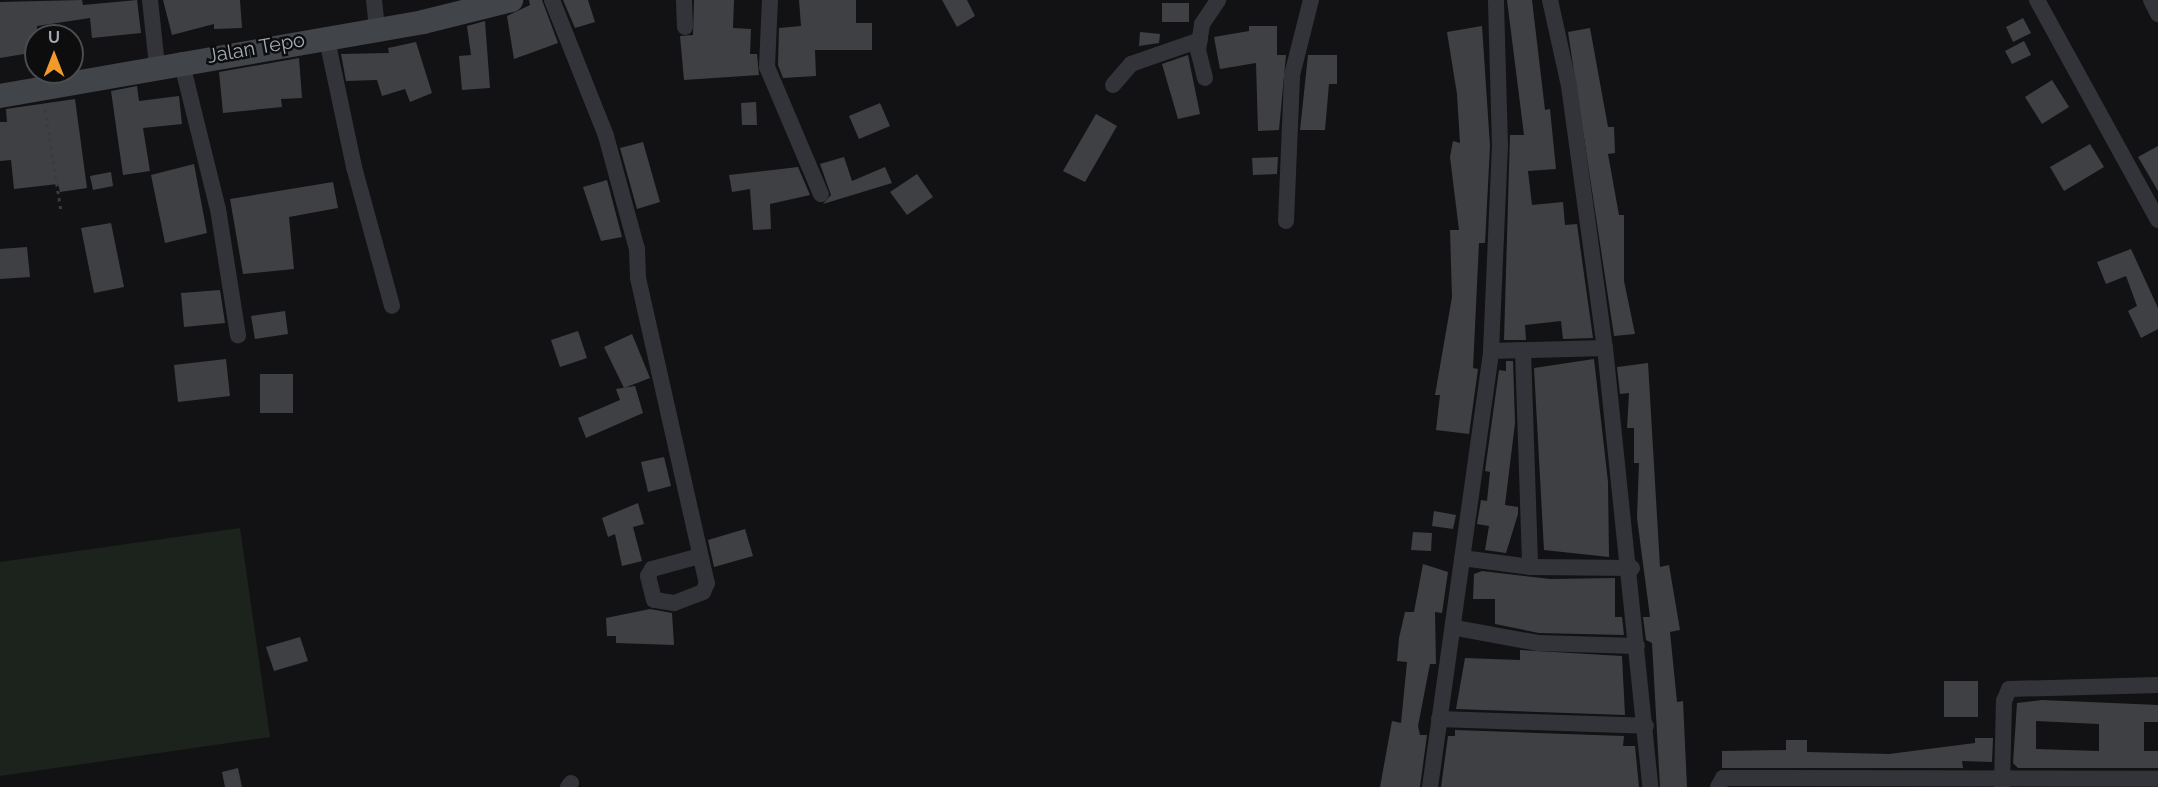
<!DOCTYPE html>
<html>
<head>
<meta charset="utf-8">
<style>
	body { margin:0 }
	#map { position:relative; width:2158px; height:787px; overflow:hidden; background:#121214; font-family:Raleway,sans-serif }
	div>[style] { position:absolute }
	.green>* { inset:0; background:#1c231c }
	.building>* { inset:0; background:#3e4044 }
	.path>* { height:3px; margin-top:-1.5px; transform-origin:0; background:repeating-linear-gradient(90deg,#393b40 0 3px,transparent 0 7.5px) }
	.street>* { height:16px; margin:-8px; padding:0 8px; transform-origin:8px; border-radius:8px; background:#333439 }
	.secondary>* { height:24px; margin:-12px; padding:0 12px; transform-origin:12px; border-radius:12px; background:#414449 }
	span { translate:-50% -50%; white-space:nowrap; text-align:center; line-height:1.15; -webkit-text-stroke:5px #0d0d0e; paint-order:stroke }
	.street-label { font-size:20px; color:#a3aab4 }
	.north { position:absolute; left:24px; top:24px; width:60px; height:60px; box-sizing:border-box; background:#0d0d0e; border:2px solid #494c50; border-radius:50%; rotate:0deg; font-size:16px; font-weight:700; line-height:24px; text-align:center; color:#a3aab4 }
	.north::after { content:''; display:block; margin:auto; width:21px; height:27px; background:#f39b2a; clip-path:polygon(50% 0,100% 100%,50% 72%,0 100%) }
</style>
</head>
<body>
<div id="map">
	<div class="green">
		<div style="clip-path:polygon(240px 528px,270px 737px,0 776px,0 562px)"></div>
	</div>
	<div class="building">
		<div style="clip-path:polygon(82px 0,83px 5px,137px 0,141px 33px,92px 38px,90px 18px,37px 26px,36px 52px,0 58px,0 2px)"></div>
		<div style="clip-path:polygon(163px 0,240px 0,242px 28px,214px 29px,214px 24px,172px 35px)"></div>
		<div style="clip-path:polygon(529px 0,542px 0,558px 43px,514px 59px,507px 16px,530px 5px)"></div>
		<div style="clip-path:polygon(563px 0,588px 0,595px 22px,575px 28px)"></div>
		<div style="clip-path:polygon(694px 0,734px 0,733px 28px,751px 29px,750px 54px,757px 54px,759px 75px,684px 80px,680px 36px,693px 35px)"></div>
		<div style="clip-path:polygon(799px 0,856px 0,856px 23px,872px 23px,872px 50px,815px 50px,816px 76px,783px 78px,778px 65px,779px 28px,801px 26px)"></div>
		<div style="clip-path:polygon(942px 0,967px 0,975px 16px,957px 27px)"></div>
		<div style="clip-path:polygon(1507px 0,1532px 0,1545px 110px,1550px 109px,1556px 169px,1528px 171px,1532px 205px,1563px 202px,1565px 225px,1577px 224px,1593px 338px,1563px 339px,1561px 321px,1525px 325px,1526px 340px,1504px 340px,1510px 135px,1524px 135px)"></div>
		<div style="clip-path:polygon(1162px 3px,1189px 3px,1189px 22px,1162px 22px)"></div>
		<div style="clip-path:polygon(2023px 18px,2031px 33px,2013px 42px,2006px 27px)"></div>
		<div style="clip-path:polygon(485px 21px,490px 88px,462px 90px,459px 56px,471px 55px,467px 26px)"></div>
		<div style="clip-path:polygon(1249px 26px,1277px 26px,1277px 55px,1286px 55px,1279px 130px,1258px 131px,1256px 63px,1220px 69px,1214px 37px,1249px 31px)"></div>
		<div style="clip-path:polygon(1482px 26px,1490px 146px,1485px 243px,1479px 243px,1473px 368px,1478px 369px,1469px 434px,1436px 430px,1440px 395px,1435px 395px,1452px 297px,1450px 230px,1459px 230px,1450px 157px,1453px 141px,1460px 143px,1457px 94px,1447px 32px)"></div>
		<div style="clip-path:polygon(1590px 28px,1608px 127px,1614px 127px,1615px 153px,1608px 154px,1619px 215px,1624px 215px,1624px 281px,1635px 334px,1614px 336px,1568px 32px)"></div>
		<div style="clip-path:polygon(1140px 32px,1160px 34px,1159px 43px,1139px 46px)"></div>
		<div style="clip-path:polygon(2024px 41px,2031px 55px,2012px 64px,2005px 51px)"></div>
		<div style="clip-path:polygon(416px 42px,432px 93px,410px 102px,405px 89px,382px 96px,377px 80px,346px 81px,341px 54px,389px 53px,388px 48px)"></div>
		<div style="clip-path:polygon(1188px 55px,1200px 114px,1178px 119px,1162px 64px)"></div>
		<div style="clip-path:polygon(1308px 55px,1337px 55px,1337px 84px,1329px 84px,1325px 130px,1300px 130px)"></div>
		<div style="clip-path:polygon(299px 58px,302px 98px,281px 99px,282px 107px,223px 113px,219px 72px)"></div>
		<div style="clip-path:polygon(2052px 80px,2069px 107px,2042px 124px,2025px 97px)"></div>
		<div style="clip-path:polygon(137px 86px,139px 101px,179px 96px,182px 124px,143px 128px,150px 171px,123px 175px,111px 91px)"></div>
		<div style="clip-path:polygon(75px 99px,87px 188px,60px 192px,58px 184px,14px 189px,11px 160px,0 161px,0 122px,7px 122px,6px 109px)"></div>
		<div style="clip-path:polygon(756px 102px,757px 125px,742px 125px,741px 103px)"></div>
		<div style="clip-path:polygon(880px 103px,890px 126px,859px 139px,849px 116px)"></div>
		<div style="clip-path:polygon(1096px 114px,1117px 126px,1085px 182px,1063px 171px)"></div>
		<div style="clip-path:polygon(643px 142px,660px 202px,637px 209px,620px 148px)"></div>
		<div style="clip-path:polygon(2090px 144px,2104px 167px,2064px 191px,2050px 167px)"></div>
		<div style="clip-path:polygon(2158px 146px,2158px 191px,2138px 157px)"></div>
		<div style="clip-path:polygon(844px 157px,852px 181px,885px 167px,892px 183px,823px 204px,831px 195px,820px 164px)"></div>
		<div style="clip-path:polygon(1278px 157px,1277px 174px,1253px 175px,1252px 158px)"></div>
		<div style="clip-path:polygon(194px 164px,207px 233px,165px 243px,151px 175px)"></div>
		<div style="clip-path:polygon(798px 167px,810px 195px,770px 204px,771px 229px,753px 230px,750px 189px,732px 192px,729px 175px)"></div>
		<div style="clip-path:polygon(111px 172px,113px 186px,93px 190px,90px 176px)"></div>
		<div style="clip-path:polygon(917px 174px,933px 197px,907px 215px,890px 192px)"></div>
		<div style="clip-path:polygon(607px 180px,622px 237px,601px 241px,583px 187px)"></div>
		<div style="clip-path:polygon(333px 182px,338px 208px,289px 217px,294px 269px,243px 274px,230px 199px)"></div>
		<div style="clip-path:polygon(111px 223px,124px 287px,94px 293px,81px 228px)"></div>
		<div style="clip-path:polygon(27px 247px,30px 277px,0 279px,0 249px)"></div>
		<div style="clip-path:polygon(2131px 249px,2158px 308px,2158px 329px,2141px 338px,2128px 311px,2137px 306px,2126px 276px,2106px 284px,2097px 262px)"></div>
		<div style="clip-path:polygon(220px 290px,225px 323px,184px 327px,181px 293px)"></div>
		<div style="clip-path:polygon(285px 311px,288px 334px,255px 339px,251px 316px)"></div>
		<div style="clip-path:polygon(578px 331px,587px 358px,560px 367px,551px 340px)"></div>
		<div style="clip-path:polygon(632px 334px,650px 378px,624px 388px,604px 347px)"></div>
		<div style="clip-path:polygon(226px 359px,230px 396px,178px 402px,174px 365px)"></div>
		<div style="clip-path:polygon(1594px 359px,1608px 482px,1609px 557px,1544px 550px,1534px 368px)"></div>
		<div style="clip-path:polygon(1506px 361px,1513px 361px,1515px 423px,1505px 505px,1518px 507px,1518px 514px,1506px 553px,1485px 550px,1489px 526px,1477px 524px,1481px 500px,1487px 501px,1490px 472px,1485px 471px,1499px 370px,1506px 371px)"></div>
		<div style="clip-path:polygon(1648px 363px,1660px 567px,1669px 565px,1680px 630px,1670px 632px,1677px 702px,1683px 701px,1687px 787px,1660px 787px,1652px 643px,1646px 640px,1643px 617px,1650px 617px,1637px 518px,1639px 463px,1634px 463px,1634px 428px,1627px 428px,1629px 393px,1620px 394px,1617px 367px)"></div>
		<div style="clip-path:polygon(260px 374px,293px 374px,293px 413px,260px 413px)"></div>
		<div style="clip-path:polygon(635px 386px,643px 413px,586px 438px,578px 418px,620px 400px,616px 389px)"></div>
		<div style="clip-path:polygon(664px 457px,671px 486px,648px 492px,641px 462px)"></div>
		<div style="clip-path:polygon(638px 503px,644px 524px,633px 527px,642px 561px,622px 566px,615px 534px,608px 537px,602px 518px)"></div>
		<div style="clip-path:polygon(1434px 511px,1456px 515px,1453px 529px,1432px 526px)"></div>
		<div style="clip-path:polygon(745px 529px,753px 556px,714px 567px,708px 540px)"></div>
		<div style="clip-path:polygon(1413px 532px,1432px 533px,1431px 551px,1411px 550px)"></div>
		<div style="clip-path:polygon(1423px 564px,1448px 572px,1442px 613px,1435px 612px,1436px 664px,1430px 664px,1418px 726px,1420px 735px,1427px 735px,1420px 787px,1380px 787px,1392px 721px,1401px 723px,1407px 662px,1397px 661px,1399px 638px,1405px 612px,1414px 612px)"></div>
		<div style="clip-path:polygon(1482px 571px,1550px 579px,1615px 578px,1615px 617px,1622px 617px,1624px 635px,1539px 633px,1495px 624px,1495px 599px,1473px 599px,1474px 574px)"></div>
		<div style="clip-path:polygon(650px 609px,672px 613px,674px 645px,616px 643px,616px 636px,607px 636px,606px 618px)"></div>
		<div style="clip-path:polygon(300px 637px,308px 661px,274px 671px,266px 647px)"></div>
		<div style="clip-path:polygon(1520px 650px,1622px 656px,1625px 715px,1456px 709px,1465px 658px,1520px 660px)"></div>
		<div style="clip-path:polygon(1944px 681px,1978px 681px,1978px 717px,1944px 717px)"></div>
		<div style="clip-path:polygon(evenodd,2042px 700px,2158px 705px,2158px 722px,2144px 722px,2144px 751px,2158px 751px,2158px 768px,2018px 768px,2013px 763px,2017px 703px,2042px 700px,2036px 721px,2099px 724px,2099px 751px,2036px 749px,2036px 721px)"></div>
		<div style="clip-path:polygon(1455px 730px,1624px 736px,1623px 746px,1635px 746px,1639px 787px,1441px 787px,1448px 736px,1455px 736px)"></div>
		<div style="clip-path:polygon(1975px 738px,1993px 738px,1992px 762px,1962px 761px,1963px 768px,1722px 768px,1722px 751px,1786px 750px,1786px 740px,1807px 740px,1807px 752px,1889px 754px,1975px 743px)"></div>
		<div style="clip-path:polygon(238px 768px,242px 787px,225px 787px,222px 772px)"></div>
	</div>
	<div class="path">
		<div style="left:45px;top:109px;width:103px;rotate:81.1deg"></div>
	</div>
	<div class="street">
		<div style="left:150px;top:0;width:66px;rotate:83.9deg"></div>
		<div style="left:374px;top:0;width:29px;rotate:84deg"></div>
		<div style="left:552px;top:0;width:146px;rotate:68.3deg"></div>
		<div style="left:606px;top:136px;width:117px;rotate:74.7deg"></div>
		<div style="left:637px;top:249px;width:29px;rotate:88deg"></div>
		<div style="left:638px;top:278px;width:313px;rotate:77.3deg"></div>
		<div style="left:707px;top:583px;width:10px;rotate:114deg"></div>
		<div style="left:703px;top:592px;width:31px;rotate:159deg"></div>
		<div style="left:674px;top:603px;width:20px;rotate:-171deg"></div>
		<div style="left:654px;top:600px;width:25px;rotate:-104deg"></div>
		<div style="left:648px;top:576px;width:8px;rotate:-60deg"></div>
		<div style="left:652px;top:569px;width:50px;rotate:-15.2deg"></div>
		<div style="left:684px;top:0;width:27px;rotate:88deg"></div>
		<div style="left:770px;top:0;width:67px;rotate:92.6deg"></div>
		<div style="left:767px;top:67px;width:138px;rotate:67deg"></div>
		<div style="left:1550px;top:0;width:88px;rotate:77.5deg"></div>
		<div style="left:1569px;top:86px;width:264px;rotate:82.2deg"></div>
		<div style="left:1605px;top:348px;width:441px;rotate:84.1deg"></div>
		<div style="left:2037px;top:0;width:251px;rotate:61.2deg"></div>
		<div style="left:2151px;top:0;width:16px;rotate:63deg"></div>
		<div style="left:326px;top:35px;width:135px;rotate:78deg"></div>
		<div style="left:354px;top:167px;width:144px;rotate:74.7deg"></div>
		<div style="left:181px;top:60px;width:154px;rotate:76.1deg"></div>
		<div style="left:218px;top:209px;width:128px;rotate:81deg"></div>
		<div style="left:1205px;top:78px;width:29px;rotate:-104deg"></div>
		<div style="left:1198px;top:50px;width:26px;rotate:-81deg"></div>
		<div style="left:1202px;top:24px;width:29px;rotate:-56deg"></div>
		<div style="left:1113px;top:85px;width:28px;rotate:-49deg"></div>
		<div style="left:1131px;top:64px;width:73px;rotate:-19.2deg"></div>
		<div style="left:1286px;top:221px;width:146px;rotate:-87.6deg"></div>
		<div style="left:1292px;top:75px;width:77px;rotate:-75.8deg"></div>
		<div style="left:1491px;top:351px;width:114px;rotate:-1.5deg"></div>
		<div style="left:1523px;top:351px;width:216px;rotate:88.1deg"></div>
		<div style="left:1462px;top:558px;width:69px;rotate:7.5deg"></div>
		<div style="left:1530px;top:567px;width:102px;rotate:0.6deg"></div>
		<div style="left:1456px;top:628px;width:83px;rotate:10.4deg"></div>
		<div style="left:1538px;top:643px;width:99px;rotate:1.7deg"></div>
		<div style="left:1439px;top:719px;width:207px;rotate:1.9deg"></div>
		<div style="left:568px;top:787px;width:5px;rotate:-53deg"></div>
		<div style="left:1430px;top:787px;width:440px;rotate:-82deg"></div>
		<div style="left:1491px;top:351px;width:205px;rotate:-87.5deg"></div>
		<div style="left:1500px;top:146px;width:146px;rotate:-91.6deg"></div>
		<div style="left:1718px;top:787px;width:10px;rotate:-61deg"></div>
		<div style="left:1723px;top:778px;width:7px"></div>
		<div style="left:1730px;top:778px;width:428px;rotate:0.1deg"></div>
		<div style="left:2002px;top:787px;width:86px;rotate:-88.7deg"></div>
		<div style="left:2004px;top:701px;width:13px;rotate:-67deg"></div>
		<div style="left:2009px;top:689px;width:149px;rotate:-1.5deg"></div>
	</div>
	<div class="secondary">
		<div style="left:0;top:96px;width:429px;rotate:-9.9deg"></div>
		<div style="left:423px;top:22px;width:91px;rotate:-14deg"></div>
	</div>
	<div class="street-label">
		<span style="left:256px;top:48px;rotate:-10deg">Jalan Tepo</span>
	</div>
	<div class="north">U</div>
</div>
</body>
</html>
